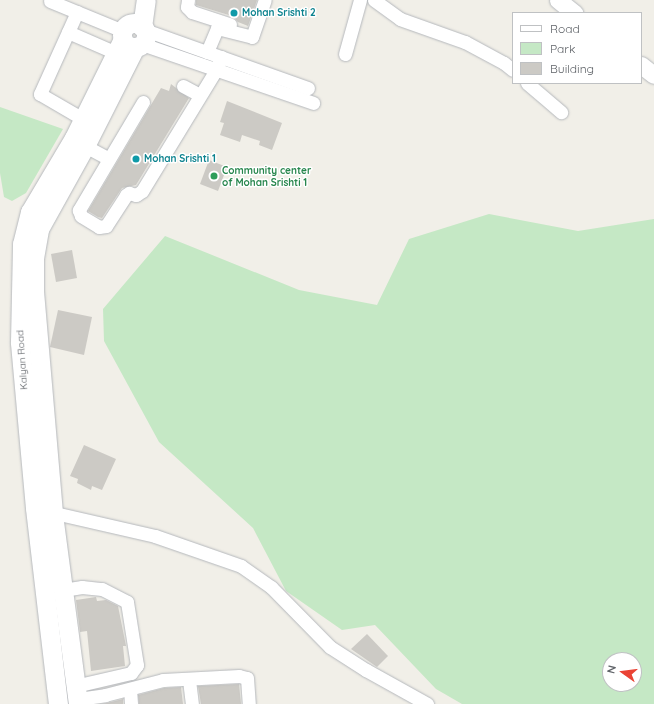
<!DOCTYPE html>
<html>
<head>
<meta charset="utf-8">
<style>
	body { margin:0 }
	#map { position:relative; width:654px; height:704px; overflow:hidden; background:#f1efe8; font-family:Quicksand,sans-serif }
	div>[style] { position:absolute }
	.green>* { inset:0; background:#c5e8c5 }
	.building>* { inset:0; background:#cccac5 }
	.roads { filter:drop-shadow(0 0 1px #b5b8bc) drop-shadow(0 0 1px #b5b8bc) }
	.minor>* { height:13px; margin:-6.5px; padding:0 6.5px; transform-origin:6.5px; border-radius:6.5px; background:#fff }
	.tertiary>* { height:17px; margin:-8.5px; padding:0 8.5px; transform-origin:8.5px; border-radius:8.5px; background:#fff }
	.secondary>* { height:19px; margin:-9.5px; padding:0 9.5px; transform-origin:9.5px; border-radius:9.5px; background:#fff }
	.secondary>.ring { margin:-9.5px; padding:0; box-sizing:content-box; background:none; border:19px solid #fff; border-radius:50% }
	.dots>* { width:11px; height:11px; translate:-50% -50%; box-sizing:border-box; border:2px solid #fff; border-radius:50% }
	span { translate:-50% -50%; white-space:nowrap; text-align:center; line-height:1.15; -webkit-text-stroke:3px #fff; paint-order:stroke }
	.culture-label { font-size:10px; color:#0d838f; font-weight:700 }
	.left { translate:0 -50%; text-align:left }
	.leisure-label { font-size:10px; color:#27864d; font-weight:700 }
	.street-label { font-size:10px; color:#5f6368 }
	.legend { position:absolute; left:512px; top:12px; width:130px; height:72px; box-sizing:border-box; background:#fff; border:1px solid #bfc1c3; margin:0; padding:5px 7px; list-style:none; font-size:12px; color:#5f6368 }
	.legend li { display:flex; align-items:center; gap:8px; height:20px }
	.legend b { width:20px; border:1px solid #bfc1c3 }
	.north { position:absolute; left:602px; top:652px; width:40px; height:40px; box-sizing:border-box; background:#fff; border:1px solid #bfc1c3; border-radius:50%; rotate:284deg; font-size:11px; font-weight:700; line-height:16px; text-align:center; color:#5f6368 }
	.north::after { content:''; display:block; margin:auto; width:14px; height:18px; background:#ea4335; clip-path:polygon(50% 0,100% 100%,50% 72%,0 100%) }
</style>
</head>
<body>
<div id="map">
	<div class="green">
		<div style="clip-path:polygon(0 107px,63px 129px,26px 193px,12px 201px,4px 197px,0 173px)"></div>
		<div style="clip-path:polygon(evenodd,489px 214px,578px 231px,654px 219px,654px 704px,462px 704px,436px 689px,375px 625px,342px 630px,286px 591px,253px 528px,159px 442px,104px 341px,103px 309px,165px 236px,299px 290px,377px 305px,409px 239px,489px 214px,610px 660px,634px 660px,634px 684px,610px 684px,610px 660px)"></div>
	</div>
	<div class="building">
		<div style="clip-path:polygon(196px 0,257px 0,248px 26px,238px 22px,232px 16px,196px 5px)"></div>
		<div style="clip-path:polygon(171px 84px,189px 98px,136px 185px,122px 188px,102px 218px,98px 217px,88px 211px,161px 88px,169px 91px)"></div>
		<div style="clip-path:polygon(227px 101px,282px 123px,272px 150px,259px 145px,260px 141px,242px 135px,240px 142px,220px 135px,224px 123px,220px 122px)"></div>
		<div style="clip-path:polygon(209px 160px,227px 167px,218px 191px,200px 184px)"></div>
		<div style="clip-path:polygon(72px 250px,77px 278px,56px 282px,51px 254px)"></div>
		<div style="clip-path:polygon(58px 310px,92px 317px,84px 355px,50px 347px)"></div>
		<div style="clip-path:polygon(84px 445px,116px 459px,102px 490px,92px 486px,91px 490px,77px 483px,78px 479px,70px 476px)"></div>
		<div style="clip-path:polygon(96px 597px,97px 601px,106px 600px,118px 606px,126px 646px,123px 646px,125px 666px,91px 671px,87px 631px,80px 632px,76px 600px)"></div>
		<div style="clip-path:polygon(367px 634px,388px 656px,377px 667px,351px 649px)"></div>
		<div style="clip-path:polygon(239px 684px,241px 704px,201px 704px,198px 686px)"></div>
		<div style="clip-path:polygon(181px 687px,183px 704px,139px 704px,138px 695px,164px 688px)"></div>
		<div style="clip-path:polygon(123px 699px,123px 704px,99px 704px,107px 703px)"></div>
	</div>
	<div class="roads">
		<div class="minor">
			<div style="left:188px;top:0;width:7px;rotate:98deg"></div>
			<div style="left:187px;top:7px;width:7px;rotate:45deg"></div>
			<div style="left:192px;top:12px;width:40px;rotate:18deg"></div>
			<div style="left:374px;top:0;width:32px;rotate:36deg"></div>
			<div style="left:400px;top:19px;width:69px;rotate:19.5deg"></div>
			<div style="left:465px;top:42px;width:44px;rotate:28.3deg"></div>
			<div style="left:504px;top:63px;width:11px;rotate:38deg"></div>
			<div style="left:50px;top:1px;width:79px;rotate:22.3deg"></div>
			<div style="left:77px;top:12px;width:90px;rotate:114.3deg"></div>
			<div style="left:40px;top:94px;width:50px;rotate:30.2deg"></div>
			<div style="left:145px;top:30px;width:173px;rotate:19.6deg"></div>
			<div style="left:68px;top:32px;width:52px;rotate:23.6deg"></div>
			<div style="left:142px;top:44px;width:181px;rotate:19deg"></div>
			<div style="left:207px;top:52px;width:26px;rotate:-67deg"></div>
			<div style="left:217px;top:28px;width:36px;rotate:14deg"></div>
			<div style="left:252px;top:37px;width:39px;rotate:-71deg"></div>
			<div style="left:345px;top:54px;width:56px;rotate:-74.5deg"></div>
			<div style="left:527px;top:83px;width:45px;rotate:40.5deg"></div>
			<div style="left:183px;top:86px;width:19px;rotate:28deg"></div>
			<div style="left:143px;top:102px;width:126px;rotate:120.7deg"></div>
			<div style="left:79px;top:210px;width:6px;rotate:72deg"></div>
			<div style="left:81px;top:216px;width:21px;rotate:31deg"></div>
			<div style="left:99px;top:227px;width:7px;rotate:-8deg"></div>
			<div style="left:106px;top:226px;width:37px;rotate:-57deg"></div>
			<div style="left:126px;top:195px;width:4px;rotate:-34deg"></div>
			<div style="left:129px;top:193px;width:7px;rotate:16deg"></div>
			<div style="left:136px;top:195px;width:7px;rotate:-34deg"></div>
			<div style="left:142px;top:191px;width:142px;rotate:-58.6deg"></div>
			<div style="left:216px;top:70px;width:14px;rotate:-69deg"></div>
			<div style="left:85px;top:146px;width:27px;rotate:28deg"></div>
			<div style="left:46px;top:511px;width:112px;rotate:12.9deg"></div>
			<div style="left:155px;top:536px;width:91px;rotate:19.2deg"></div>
			<div style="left:241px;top:566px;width:37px;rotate:35deg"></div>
			<div style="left:271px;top:587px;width:84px;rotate:45.5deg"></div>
			<div style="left:330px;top:647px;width:43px;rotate:32.6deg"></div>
			<div style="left:366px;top:670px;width:70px;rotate:29.1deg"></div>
			<div style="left:63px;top:590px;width:19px;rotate:-9deg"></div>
			<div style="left:82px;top:587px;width:20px;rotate:6deg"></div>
			<div style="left:102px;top:589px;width:28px;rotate:27deg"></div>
			<div style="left:127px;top:602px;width:64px;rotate:81deg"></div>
			<div style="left:137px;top:665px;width:10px;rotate:127deg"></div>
			<div style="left:131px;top:673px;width:57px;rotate:166.9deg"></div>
			<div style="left:189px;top:680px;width:24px;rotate:83deg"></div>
			<div style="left:130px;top:689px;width:15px;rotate:86deg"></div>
			<div style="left:78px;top:699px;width:27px;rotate:-8deg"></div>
			<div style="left:105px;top:695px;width:60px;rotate:-14.5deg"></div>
			<div style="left:163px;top:680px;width:76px;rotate:-3deg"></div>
			<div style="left:239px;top:676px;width:8px;rotate:14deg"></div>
			<div style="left:247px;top:678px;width:26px;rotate:86deg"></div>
		</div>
		<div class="tertiary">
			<div style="left:558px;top:0;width:21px;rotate:39deg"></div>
			<div style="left:641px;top:65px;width:16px;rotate:38deg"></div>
		</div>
		<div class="secondary">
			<div class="ring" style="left:122px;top:23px;width:5px;height:5px"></div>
			<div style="left:142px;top:27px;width:27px;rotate:-82deg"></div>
			<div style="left:58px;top:704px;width:197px;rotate:-96.7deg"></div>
			<div style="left:35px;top:508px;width:167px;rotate:-95.2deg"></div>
			<div style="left:20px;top:342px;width:98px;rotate:-88.8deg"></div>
			<div style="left:22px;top:244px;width:33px;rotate:-76deg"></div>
			<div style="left:30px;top:212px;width:86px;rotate:-59.3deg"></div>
			<div style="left:74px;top:138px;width:110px;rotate:-63.7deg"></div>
			<div style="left:78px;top:704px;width:193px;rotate:-97.5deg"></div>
			<div style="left:53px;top:513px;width:221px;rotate:-94.9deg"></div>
			<div style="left:34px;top:293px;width:35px;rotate:-90deg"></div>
			<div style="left:34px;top:258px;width:29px;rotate:-80deg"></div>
			<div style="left:39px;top:229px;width:95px;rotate:-61deg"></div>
			<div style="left:85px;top:146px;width:111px;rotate:-63.2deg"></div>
		</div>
	</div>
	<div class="dots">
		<div style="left:234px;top:13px;background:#0f9aa8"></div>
		<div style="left:136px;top:159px;background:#0f9aa8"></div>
		<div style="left:214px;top:176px;background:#2e9e5b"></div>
	</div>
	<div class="culture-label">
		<span class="left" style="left:242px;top:13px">Mohan Srishti 2</span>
		<span class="left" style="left:144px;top:159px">Mohan Srishti 1</span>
	</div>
	<div class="leisure-label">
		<span class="left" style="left:222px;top:176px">Community center<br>of Mohan Srishti 1</span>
	</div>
	<div class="street-label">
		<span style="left:22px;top:360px;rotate:-94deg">Kalyan Road</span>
	</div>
	<ul class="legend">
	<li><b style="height:5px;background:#fff"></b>Road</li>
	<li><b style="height:11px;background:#c5e8c5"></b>Park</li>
	<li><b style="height:11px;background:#cccac5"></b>Building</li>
	</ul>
	<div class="north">N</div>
</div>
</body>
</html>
